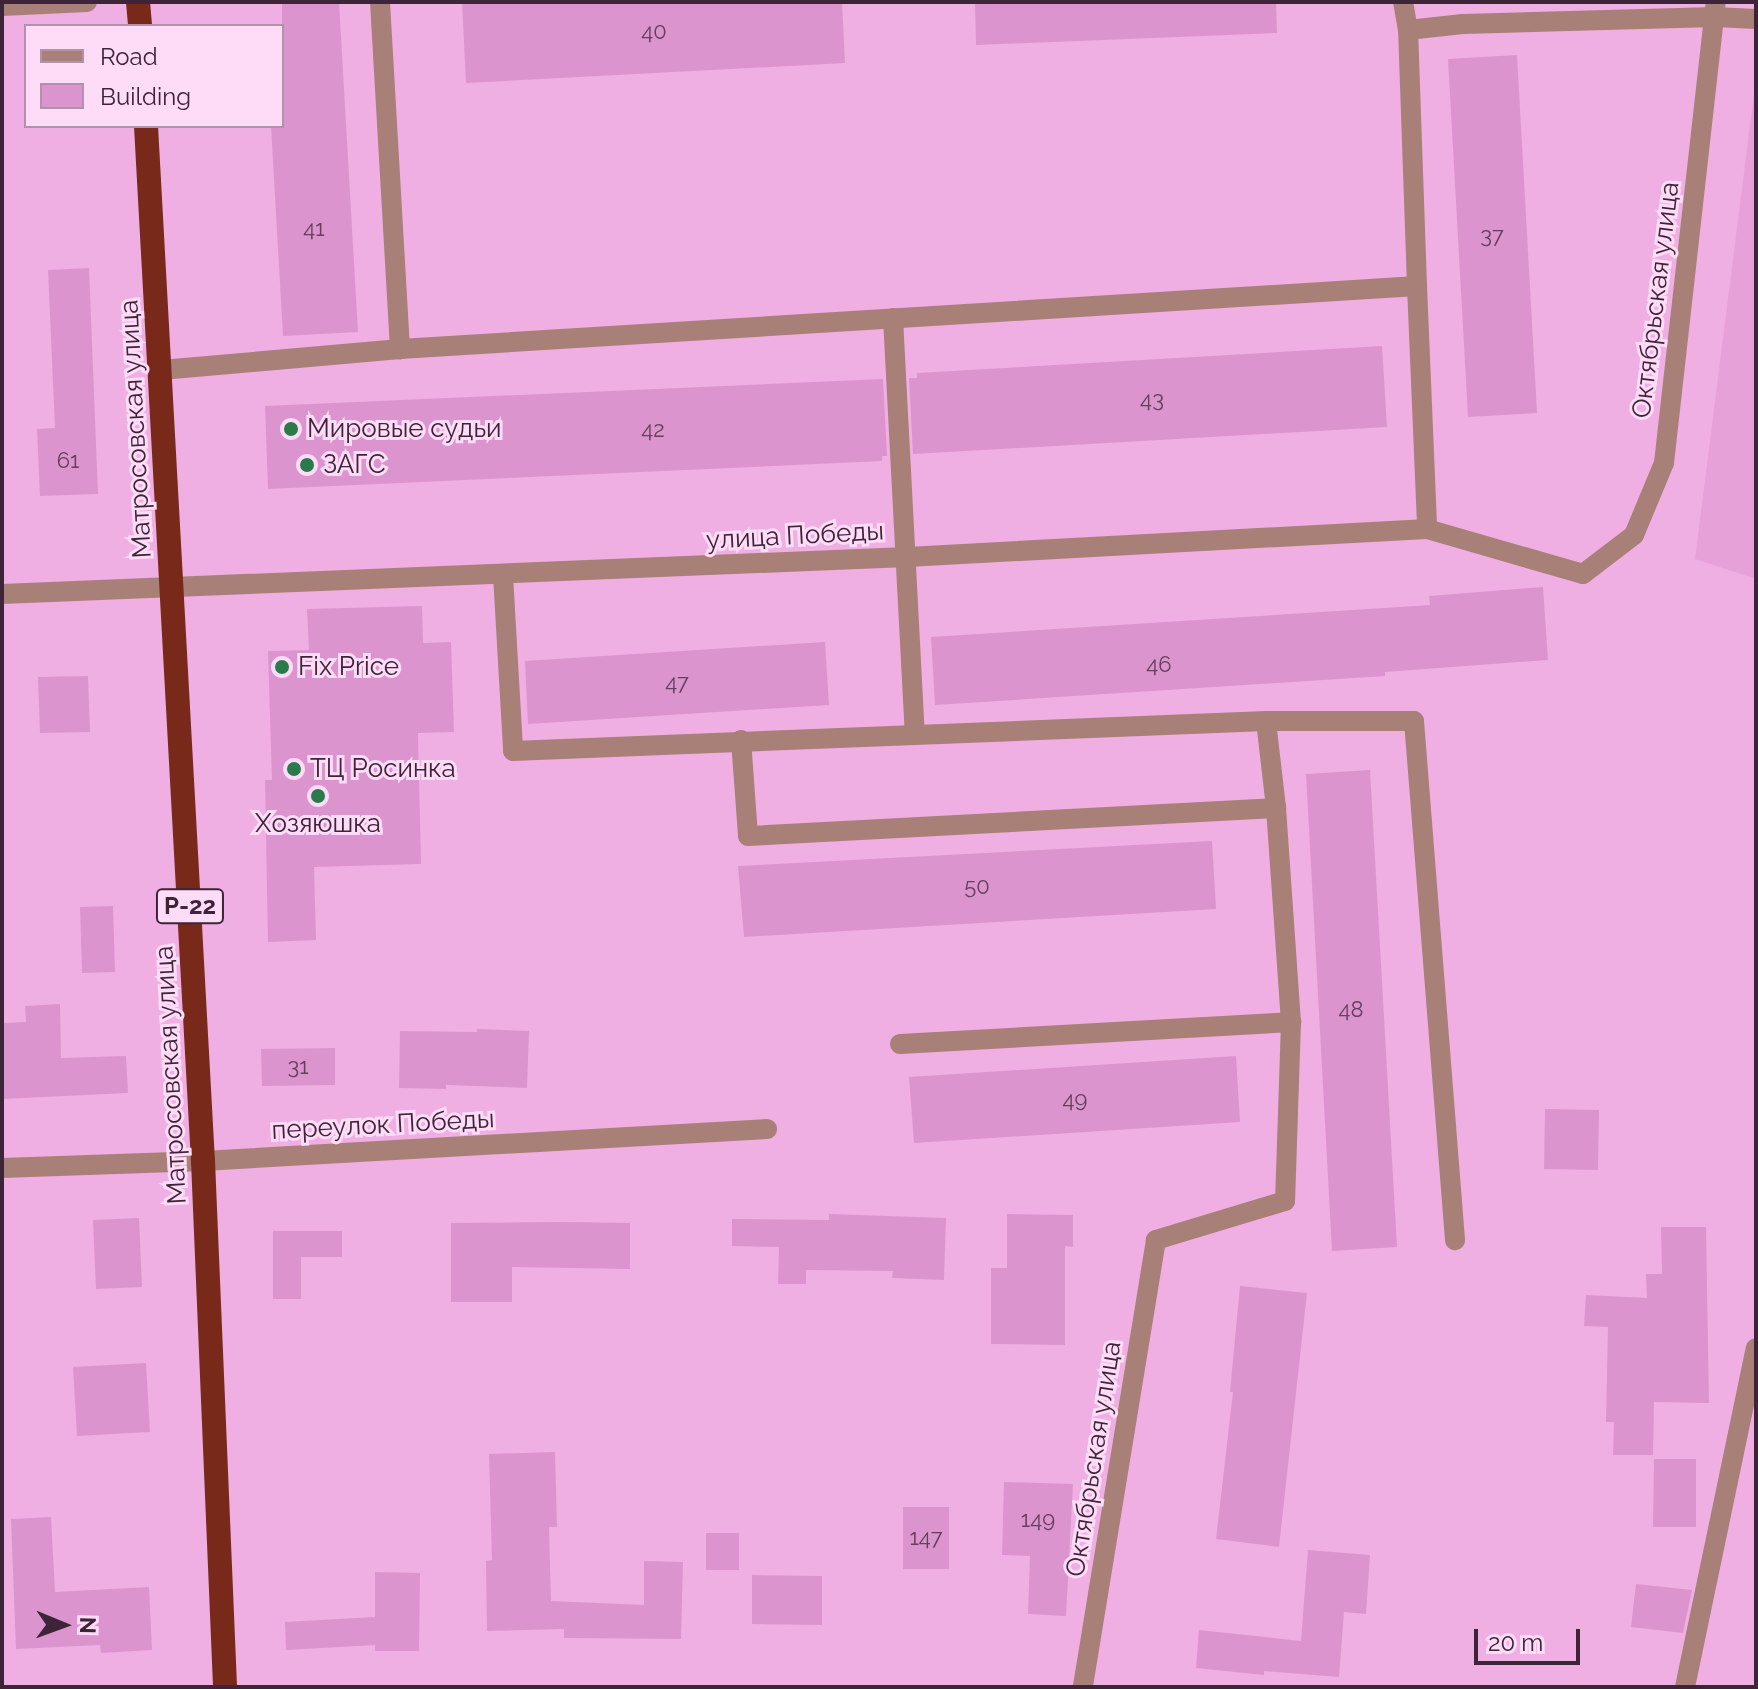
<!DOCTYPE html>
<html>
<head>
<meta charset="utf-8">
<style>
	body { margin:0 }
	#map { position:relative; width:1758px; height:1689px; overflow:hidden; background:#f0afe3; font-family:Raleway,sans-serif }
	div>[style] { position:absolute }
	.built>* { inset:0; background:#e6a1d8 }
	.building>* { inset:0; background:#dc94ce }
	.minor>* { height:20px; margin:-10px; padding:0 10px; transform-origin:10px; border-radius:10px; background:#a88077 }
	.highway>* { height:24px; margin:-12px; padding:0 12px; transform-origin:12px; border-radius:12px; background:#782919 }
	.dots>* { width:22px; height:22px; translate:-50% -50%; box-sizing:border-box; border:4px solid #fedcf7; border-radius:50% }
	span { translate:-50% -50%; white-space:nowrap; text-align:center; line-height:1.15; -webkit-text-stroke:6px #fedcf7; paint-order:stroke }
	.number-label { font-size:22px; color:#65405e }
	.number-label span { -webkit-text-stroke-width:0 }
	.shield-label span { padding:2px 6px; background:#fedcf7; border:2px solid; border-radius:6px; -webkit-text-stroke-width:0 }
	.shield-label { font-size:24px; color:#3d2438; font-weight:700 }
	.street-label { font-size:26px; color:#3d2438 }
	.poi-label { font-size:26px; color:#3d2438 }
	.left { translate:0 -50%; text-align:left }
	.frame { position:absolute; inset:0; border:4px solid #3d2438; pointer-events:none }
	.legend { position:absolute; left:24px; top:24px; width:260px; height:104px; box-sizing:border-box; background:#fedcf7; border:2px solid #b192ab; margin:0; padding:10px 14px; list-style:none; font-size:24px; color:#3d2438 }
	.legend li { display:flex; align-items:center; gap:16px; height:40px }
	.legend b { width:40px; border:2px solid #b192ab }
	.north { position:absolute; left:24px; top:1585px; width:80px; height:80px; -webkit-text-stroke:6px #fedcf7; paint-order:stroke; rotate:91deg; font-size:22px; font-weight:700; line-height:32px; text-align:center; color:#3d2438 }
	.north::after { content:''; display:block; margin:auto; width:28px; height:36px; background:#3d2438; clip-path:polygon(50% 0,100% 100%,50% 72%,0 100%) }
	.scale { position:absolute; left:1474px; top:1629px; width:106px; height:36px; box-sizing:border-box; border:4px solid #3d2438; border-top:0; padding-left:10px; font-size:24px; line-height:28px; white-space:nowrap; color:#3d2438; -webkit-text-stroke:6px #fedcf7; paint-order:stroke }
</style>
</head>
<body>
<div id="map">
	<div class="built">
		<div style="clip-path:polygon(1756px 78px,1756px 579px,1695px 559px)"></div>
	</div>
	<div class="building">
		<div style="clip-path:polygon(282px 2px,339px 2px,358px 332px,283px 336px,271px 126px,282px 126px)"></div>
		<div style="clip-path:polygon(462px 2px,842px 2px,845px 63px,466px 83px)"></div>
		<div style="clip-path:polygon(975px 2px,1276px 2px,1277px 33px,976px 45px)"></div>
		<div style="clip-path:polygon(1517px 55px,1537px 413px,1468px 417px,1448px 59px)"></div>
		<div style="clip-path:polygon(89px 268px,98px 494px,40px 496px,37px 429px,55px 428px,48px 270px)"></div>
		<div style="clip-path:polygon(1382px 346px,1387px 427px,913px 454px,909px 378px,917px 378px,917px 373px)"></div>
		<div style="clip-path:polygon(883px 379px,887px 456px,882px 456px,882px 461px,268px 489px,265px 406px)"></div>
		<div style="clip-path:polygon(1543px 587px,1548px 660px,1385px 672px,1385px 676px,935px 705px,931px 637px,1430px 605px,1429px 596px)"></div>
		<div style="clip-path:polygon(422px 606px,423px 643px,451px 642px,454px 732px,418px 733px,421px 864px,314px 867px,316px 940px,268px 942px,265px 780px,272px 780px,268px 651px,309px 650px,307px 609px)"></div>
		<div style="clip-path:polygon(825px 642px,829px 705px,528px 724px,525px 661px)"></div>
		<div style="clip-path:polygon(88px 676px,90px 732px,40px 733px,38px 677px)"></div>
		<div style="clip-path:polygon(1370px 770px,1397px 1247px,1332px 1251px,1306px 774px)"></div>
		<div style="clip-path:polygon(1212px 841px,1216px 909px,744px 937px,738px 866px)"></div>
		<div style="clip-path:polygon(113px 906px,115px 972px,82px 973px,80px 907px)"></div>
		<div style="clip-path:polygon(60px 1004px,61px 1058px,126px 1056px,128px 1093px,2px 1099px,2px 1023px,26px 1022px,25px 1006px)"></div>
		<div style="clip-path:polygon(477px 1029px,529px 1031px,527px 1088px,446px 1085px,446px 1089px,399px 1088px,400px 1031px,477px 1032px)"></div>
		<div style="clip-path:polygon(335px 1048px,335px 1085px,262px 1086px,261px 1049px)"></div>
		<div style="clip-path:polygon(1236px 1056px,1240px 1122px,914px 1143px,909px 1077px)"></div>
		<div style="clip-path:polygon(1545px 1109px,1599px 1110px,1598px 1170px,1544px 1169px)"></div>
		<div style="clip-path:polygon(829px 1214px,946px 1218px,944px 1280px,892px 1278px,893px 1271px,806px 1270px,806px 1284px,778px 1284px,779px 1247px,732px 1246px,732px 1219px,829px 1220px)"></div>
		<div style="clip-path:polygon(1007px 1214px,1073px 1215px,1073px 1247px,1065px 1246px,1065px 1345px,991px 1344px,991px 1268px,1007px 1268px)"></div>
		<div style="clip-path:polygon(139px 1218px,142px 1287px,96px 1289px,93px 1220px)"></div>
		<div style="clip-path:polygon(564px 1222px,630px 1223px,630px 1269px,512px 1267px,512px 1302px,451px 1302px,451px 1223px)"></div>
		<div style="clip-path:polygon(1661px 1227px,1706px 1227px,1709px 1403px,1654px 1402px,1653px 1455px,1613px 1455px,1614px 1422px,1606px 1422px,1608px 1327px,1584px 1326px,1586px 1295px,1647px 1298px,1646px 1274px,1662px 1274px)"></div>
		<div style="clip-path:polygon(273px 1231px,342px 1231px,342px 1257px,301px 1257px,301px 1299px,273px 1299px)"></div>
		<div style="clip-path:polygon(1240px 1286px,1307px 1293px,1279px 1547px,1216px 1539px,1233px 1392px,1230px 1392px)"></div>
		<div style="clip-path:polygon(146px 1363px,150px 1432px,77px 1436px,73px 1367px)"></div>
		<div style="clip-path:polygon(555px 1452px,557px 1527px,549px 1527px,551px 1601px,644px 1605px,644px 1561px,683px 1562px,681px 1639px,564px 1638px,564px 1629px,487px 1631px,486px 1561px,492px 1560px,489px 1454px)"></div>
		<div style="clip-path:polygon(1654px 1459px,1696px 1459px,1696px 1527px,1653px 1527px)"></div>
		<div style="clip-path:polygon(1004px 1482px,1073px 1484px,1066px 1616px,1028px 1614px,1030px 1556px,1002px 1555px)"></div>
		<div style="clip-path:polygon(903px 1507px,949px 1507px,949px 1569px,903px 1569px)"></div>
		<div style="clip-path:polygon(51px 1517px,55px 1592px,149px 1587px,152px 1650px,101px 1653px,100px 1645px,16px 1649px,11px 1519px)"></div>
		<div style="clip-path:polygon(706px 1533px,739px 1533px,739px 1570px,706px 1570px)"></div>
		<div style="clip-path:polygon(1308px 1550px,1370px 1555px,1366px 1614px,1344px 1612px,1339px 1677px,1264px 1671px,1264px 1675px,1196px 1668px,1199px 1630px,1301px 1641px)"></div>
		<div style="clip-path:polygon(375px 1572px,420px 1573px,419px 1651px,375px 1651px,375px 1645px,286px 1650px,285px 1622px,375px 1617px)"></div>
		<div style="clip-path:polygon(752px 1575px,822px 1576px,822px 1625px,752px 1624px)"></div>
		<div style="clip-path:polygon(1636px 1584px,1692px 1590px,1683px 1633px,1631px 1627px)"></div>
	</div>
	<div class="minor">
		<div style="left:380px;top:2px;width:348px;rotate:86.7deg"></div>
		<div style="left:400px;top:349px;width:1019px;rotate:-3.54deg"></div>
		<div style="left:1417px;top:286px;width:256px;rotate:-92deg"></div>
		<div style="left:1408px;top:30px;width:28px;rotate:-100deg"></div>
		<div style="left:2px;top:6px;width:85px;rotate:-2.7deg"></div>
		<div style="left:1408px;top:30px;width:55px;rotate:-6.2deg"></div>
		<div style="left:1463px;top:24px;width:252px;rotate:-1.6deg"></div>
		<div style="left:1715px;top:17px;width:41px;rotate:2.8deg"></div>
		<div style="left:1417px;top:286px;width:243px;rotate:87.6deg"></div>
		<div style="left:893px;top:318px;width:416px;rotate:87deg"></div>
		<div style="left:161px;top:370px;width:240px;rotate:-5deg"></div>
		<div style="left:503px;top:575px;width:176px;rotate:86.7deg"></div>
		<div style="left:513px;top:751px;width:754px;rotate:-2.28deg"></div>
		<div style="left:1266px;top:721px;width:148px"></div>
		<div style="left:1414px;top:721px;width:521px;rotate:85.48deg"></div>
		<div style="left:2px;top:594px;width:906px;rotate:-2.34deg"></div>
		<div style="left:907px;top:557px;width:521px;rotate:-3.08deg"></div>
		<div style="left:1427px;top:529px;width:162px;rotate:16.1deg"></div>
		<div style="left:1583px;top:574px;width:64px;rotate:-37.4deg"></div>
		<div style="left:1634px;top:535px;width:78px;rotate:-67.4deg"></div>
		<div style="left:1664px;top:463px;width:464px;rotate:-83.6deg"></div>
		<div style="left:1266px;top:721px;width:88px;rotate:83.4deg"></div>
		<div style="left:741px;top:740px;width:96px;rotate:85.8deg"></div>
		<div style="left:748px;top:836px;width:529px;rotate:-3.04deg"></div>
		<div style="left:1276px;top:808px;width:215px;rotate:86deg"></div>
		<div style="left:1291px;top:1022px;width:179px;rotate:91.9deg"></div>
		<div style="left:1285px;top:1201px;width:135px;rotate:163.2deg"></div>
		<div style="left:1156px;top:1240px;width:453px;rotate:99.3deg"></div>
		<div style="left:900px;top:1044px;width:392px;rotate:-3.2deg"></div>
		<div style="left:2px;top:1168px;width:201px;rotate:-2deg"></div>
		<div style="left:203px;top:1161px;width:565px;rotate:-3.25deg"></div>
		<div style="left:1685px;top:1687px;width:346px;rotate:-78.2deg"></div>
	</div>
	<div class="highway">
		<div style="left:138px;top:2px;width:24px;rotate:85deg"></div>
		<div style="left:146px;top:126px;width:1037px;rotate:86.85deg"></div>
		<div style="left:203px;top:1161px;width:526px;rotate:87.6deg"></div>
	</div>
	<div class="dots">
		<div style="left:291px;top:429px;background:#2a7a4a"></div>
		<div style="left:307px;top:465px;background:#2a7a4a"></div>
		<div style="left:282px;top:667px;background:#2a7a4a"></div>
		<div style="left:294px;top:769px;background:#2a7a4a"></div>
		<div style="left:318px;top:796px;background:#2a7a4a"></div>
	</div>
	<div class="number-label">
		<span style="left:654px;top:32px">40</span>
		<span style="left:314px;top:229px">41</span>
		<span style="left:1492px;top:236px">37</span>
		<span style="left:1152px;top:400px">43</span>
		<span style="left:653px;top:430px">42</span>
		<span style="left:68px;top:461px">61</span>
		<span style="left:1159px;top:665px">46</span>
		<span style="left:677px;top:683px">47</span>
		<span style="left:977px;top:887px">50</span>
		<span style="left:1351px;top:1010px">48</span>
		<span style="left:298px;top:1067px">31</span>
		<span style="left:1075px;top:1100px">49</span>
		<span style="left:1038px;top:1520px">149</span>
		<span style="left:926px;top:1538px">147</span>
	</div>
	<div class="shield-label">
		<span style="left:190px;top:906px">Р-22</span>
	</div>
	<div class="street-label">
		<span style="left:1656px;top:300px;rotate:-83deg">Октябрьская улица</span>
		<span style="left:136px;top:429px;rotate:-93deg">Матросовская улица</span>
		<span style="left:795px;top:536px;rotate:-3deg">улица Победы</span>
		<span style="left:171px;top:1075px;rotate:-93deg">Матросовская улица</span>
		<span style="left:383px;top:1125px;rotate:-3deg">переулок Победы</span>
		<span style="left:1094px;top:1459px;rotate:-81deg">Октябрьская улица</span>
	</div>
	<div class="poi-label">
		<span class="left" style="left:307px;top:429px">Мировые судьи</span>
		<span class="left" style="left:323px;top:465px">ЗАГС</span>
		<span class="left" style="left:298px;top:667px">Fix Price</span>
		<span class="left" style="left:310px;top:769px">ТЦ Росинка</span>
		<span style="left:318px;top:824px">Хозяюшка</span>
	</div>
	<div class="frame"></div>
	<ul class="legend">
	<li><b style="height:10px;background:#a88077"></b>Road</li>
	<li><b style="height:22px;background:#dc94ce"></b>Building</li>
	</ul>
	<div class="north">N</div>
	<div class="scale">20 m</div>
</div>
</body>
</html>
